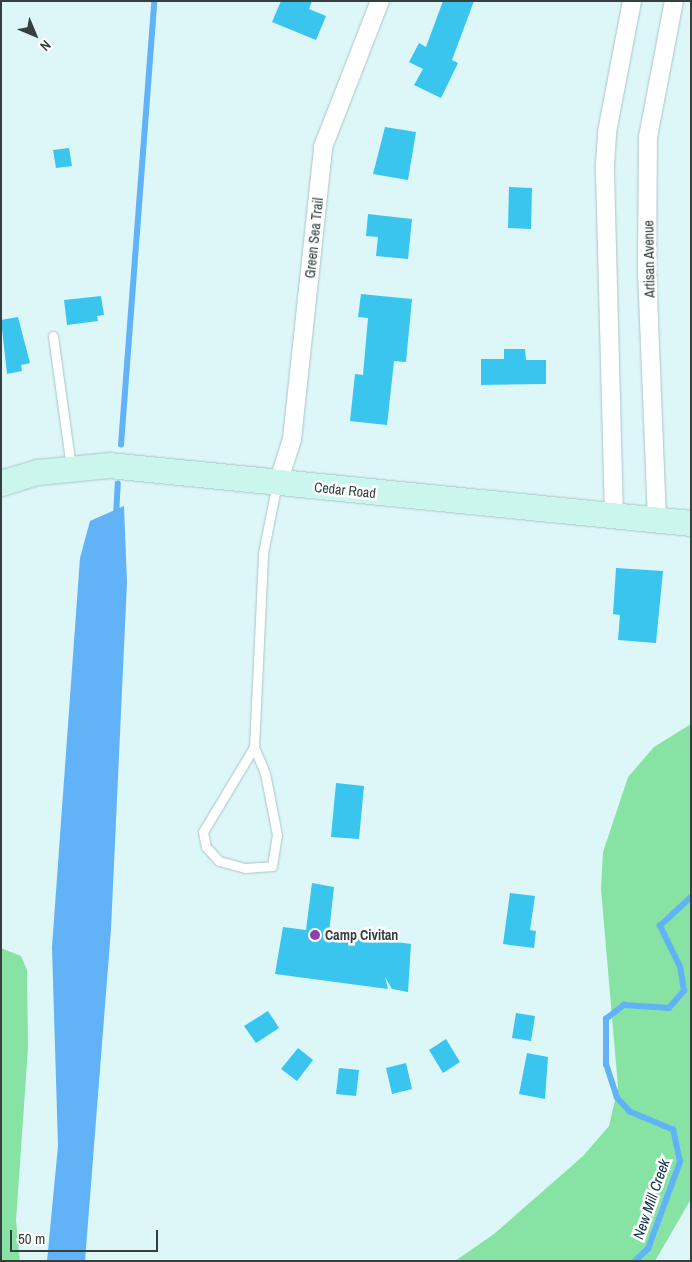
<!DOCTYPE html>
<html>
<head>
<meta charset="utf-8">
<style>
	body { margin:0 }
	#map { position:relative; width:692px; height:1262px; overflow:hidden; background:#ddf7f9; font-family:"Archivo Narrow",sans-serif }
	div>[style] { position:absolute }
	.green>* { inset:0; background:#86e3a4 }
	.water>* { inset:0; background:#61b2f7 }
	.stream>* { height:5.5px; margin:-2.75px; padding:0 2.75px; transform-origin:2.75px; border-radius:2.75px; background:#61b2f7 }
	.building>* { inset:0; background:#3ac5ef }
	.roads { filter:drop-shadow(0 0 1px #abc5c6) drop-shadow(0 0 1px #abc5c6) }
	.lane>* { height:9px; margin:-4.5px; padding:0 4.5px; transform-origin:4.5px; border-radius:4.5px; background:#fff }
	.street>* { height:18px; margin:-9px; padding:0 9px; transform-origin:9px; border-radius:9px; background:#fff }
	.secondary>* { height:25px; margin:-12.5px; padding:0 12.5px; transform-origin:12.5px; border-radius:12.5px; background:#cbf6ed }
	.dots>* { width:14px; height:14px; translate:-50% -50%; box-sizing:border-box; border:2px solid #fff; border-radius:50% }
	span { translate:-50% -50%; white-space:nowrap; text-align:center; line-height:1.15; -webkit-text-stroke:5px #fff; paint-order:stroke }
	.street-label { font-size:14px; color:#353f40 }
	.poi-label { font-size:14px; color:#353f40; font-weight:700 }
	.left { translate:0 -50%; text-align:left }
	.water-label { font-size:15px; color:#0d2f4a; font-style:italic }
	.frame { position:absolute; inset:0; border:2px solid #353f40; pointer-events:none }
	.north { position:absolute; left:10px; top:10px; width:50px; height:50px; -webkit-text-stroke:4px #fff; paint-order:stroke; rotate:135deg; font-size:14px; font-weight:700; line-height:20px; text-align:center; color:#353f40 }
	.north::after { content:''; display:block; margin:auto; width:18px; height:22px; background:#353f40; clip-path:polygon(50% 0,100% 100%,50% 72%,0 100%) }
	.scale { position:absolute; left:10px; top:1230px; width:148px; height:22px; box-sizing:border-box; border:2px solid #353f40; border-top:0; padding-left:6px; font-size:15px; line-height:18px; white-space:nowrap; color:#353f40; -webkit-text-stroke:4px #fff; paint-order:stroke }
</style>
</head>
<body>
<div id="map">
	<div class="green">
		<div style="clip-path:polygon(691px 724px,691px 1199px,655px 1261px,455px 1261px,494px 1234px,583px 1156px,609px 1126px,618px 1087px,601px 889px,603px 852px,628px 777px,654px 747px)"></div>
		<div style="clip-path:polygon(1px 948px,21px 956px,27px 970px,28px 1048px,16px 1220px,20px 1261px,1px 1261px)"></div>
	</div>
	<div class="water">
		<div style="clip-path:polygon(124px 506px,127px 582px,111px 929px,85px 1261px,47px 1261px,58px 1146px,52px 947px,80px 558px,90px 521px)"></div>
	</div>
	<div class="stream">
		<div style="left:121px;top:445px;width:445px;rotate:-85.7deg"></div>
		<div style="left:116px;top:517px;width:33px;rotate:-87deg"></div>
		<div style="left:635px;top:1261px;width:18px;rotate:-43deg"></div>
		<div style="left:648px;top:1249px;width:93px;rotate:-69.8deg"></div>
		<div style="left:680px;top:1162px;width:33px;rotate:-102deg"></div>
		<div style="left:673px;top:1130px;width:47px;rotate:-157.3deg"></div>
		<div style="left:630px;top:1112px;width:19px;rotate:-133deg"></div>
		<div style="left:617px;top:1098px;width:35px;rotate:-108deg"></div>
		<div style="left:606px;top:1065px;width:46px;rotate:-90deg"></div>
		<div style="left:606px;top:1019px;width:23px;rotate:-38deg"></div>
		<div style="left:624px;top:1005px;width:45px;rotate:3.8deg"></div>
		<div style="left:669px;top:1008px;width:23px;rotate:-49deg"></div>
		<div style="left:684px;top:991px;width:24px;rotate:-99deg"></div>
		<div style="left:680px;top:967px;width:46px;rotate:-116deg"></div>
		<div style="left:660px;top:926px;width:42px;rotate:-43.1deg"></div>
	</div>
	<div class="building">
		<div style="clip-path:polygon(281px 1px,312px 1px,309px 9px,326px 16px,316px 40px,272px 22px)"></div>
		<div style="clip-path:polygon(443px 1px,474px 1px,452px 60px,458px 63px,441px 98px,414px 85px,423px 69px,409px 62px,419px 43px,426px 47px)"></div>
		<div style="clip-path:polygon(385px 127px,416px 132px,408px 180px,373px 174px)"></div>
		<div style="clip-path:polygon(69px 148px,72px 166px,56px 168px,53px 150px)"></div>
		<div style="clip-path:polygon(509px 187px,532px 188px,531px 229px,508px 228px)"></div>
		<div style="clip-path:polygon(368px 214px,412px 219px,408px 259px,376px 256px,378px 237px,366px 236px)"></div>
		<div style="clip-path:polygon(361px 294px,412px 299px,406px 362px,394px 361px,387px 425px,350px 421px,355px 374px,363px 375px,368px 318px,358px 317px)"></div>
		<div style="clip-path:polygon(101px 296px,104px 315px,97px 316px,98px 321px,67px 325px,64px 300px)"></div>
		<div style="clip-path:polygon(18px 317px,30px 363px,21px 365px,22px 371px,7px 374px,1px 320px)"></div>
		<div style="clip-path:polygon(504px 349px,525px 349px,526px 360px,546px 360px,546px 384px,481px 385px,481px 359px,504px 359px)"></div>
		<div style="clip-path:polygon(616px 568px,663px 571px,656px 643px,618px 640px,620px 615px,613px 614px)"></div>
		<div style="clip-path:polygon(336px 783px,364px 786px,359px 839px,331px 837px)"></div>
		<div style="clip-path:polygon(312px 883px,334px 887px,329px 933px,411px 944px,408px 992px,392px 989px,385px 977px,388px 989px,275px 974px,283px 927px,306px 930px)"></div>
		<div style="clip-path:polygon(510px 893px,535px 896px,530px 930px,536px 931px,534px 948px,503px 944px)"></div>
		<div style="clip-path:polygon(268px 1011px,279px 1028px,256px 1043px,244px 1026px)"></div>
		<div style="clip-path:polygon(516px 1013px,535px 1016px,531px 1041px,512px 1038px)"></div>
		<div style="clip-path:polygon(446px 1039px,460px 1062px,443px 1073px,429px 1050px)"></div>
		<div style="clip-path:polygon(298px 1048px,313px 1060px,297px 1081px,281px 1069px)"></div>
		<div style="clip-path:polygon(527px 1053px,548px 1057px,545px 1099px,519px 1094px)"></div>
		<div style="clip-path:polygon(406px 1063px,412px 1089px,392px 1094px,386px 1068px)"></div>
		<div style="clip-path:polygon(339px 1068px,359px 1070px,356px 1096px,336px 1094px)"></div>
	</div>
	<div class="roads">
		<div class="lane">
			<div style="left:53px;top:336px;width:132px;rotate:82.2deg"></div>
			<div style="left:254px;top:747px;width:99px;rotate:121deg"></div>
			<div style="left:203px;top:832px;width:15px;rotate:79deg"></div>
			<div style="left:206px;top:847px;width:19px;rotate:47deg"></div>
			<div style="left:219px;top:861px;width:27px;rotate:15deg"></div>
			<div style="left:245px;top:868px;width:27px;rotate:-4deg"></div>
			<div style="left:272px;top:866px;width:31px;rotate:-81deg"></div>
			<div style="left:277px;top:835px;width:63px;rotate:-101deg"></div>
			<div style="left:265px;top:773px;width:28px;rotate:-113deg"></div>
			<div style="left:254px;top:747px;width:194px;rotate:-87.3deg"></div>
			<div style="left:263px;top:553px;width:71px;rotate:-78.7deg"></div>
		</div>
		<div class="street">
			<div style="left:278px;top:483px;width:46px;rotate:-72.3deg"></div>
			<div style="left:292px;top:439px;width:294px;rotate:-83.9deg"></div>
			<div style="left:323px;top:147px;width:157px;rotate:-68.7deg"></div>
			<div style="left:614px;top:516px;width:352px;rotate:-91.5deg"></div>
			<div style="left:605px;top:164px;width:32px;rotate:-86deg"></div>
			<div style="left:607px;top:132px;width:133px;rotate:-79.2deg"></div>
			<div style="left:657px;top:520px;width:248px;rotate:-92.3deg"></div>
			<div style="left:647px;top:272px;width:135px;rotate:-89.6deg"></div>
			<div style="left:648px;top:137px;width:138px;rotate:-79.2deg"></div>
		</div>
		<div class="secondary">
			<div style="left:1px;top:483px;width:39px;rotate:-17deg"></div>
			<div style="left:38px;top:472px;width:71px;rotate:-5.6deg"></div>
			<div style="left:109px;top:465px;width:585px;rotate:5.69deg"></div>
		</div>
	</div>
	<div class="dots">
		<div style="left:315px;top:935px;background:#913fae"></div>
	</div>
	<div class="street-label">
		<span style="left:314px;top:238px;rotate:-84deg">Green Sea Trail</span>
		<span style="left:649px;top:259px;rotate:-91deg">Artisan Avenue</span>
		<span style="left:345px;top:490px;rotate:6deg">Cedar Road</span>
	</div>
	<div class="poi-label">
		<span class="left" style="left:325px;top:935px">Camp Civitan</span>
	</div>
	<div class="water-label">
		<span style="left:651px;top:1199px;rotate:-71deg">New Mill Creek</span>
	</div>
	<div class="frame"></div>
	<div class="north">N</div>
	<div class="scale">50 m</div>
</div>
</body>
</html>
